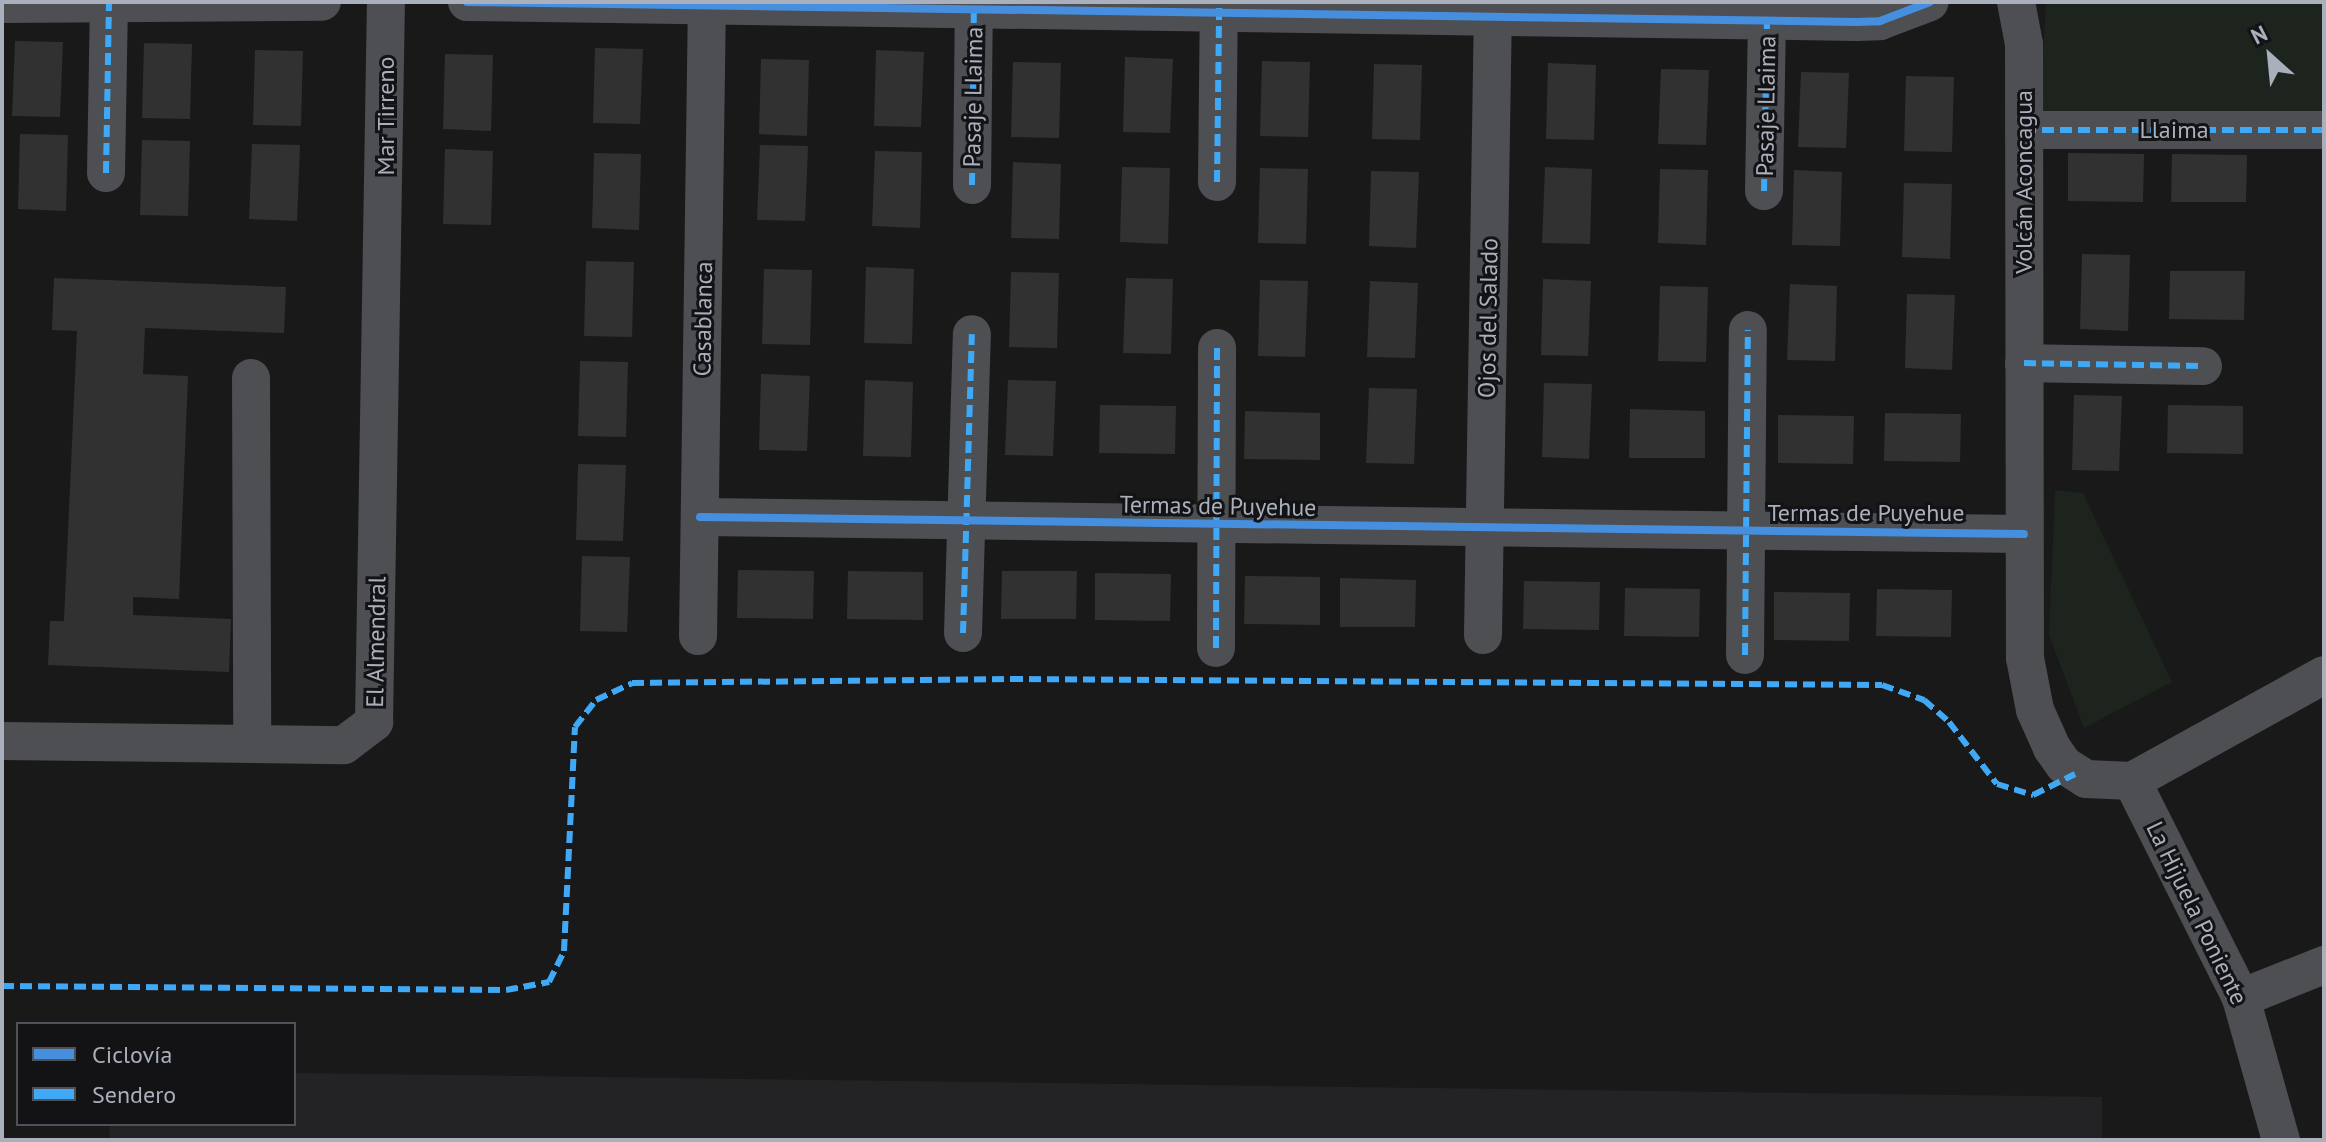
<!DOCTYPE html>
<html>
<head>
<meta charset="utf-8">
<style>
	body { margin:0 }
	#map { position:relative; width:2326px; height:1142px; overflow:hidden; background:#19191a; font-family:"PT Sans",sans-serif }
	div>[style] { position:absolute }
	.built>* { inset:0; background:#232326 }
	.green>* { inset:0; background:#1c241d }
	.building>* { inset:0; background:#313132 }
	.minor>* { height:38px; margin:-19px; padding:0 19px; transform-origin:19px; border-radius:19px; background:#4d4f53 }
	.quiet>* { height:6px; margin-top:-3px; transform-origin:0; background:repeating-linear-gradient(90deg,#3fa9f5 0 12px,transparent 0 18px) }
	.cycleway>* { height:8px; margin:-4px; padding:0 4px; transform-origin:4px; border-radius:4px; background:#468fdf }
	span { translate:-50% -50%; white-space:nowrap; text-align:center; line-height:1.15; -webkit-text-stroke:6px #131316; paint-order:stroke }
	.street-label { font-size:24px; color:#a9afbb }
	.frame { position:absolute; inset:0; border:4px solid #a9afbb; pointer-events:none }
	.legend { position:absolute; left:16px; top:1022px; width:280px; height:104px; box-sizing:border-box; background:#131316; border:2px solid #4f5158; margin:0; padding:10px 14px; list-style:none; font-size:24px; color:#a9afbb }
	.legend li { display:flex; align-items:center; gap:16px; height:40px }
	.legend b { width:40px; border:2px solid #4f5158 }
	.north { position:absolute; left:2230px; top:16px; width:80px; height:80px; -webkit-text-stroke:6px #131316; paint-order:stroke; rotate:333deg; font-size:22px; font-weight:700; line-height:32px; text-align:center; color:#a9afbb }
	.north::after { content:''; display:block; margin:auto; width:28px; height:36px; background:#a9afbb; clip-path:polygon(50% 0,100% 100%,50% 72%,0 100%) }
</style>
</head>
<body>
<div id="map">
	<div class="built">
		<div style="clip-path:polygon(294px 1073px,2102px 1097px,2102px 1140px,109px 1140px,110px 1124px,294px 1124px)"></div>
	</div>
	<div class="green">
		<div style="clip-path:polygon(2046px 2px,2324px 2px,2324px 114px,2039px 120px)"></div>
		<div style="clip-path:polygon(2055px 490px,2083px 493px,2172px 682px,2084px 728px,2049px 635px)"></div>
	</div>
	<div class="building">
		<div style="clip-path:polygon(15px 41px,63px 42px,60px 117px,12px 116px)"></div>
		<div style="clip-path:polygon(144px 43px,192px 44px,190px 119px,142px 118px)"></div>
		<div style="clip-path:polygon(595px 48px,643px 49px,640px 124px,593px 123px)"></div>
		<div style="clip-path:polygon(255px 50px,303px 51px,301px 126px,253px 125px)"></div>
		<div style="clip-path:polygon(876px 50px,924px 52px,921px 127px,874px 126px)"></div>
		<div style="clip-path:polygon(445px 54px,493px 55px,491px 131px,443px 129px)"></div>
		<div style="clip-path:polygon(1125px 57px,1173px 59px,1170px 133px,1123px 132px)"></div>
		<div style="clip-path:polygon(761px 59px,809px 60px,807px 136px,759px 134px)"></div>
		<div style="clip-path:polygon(1262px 61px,1310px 62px,1308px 137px,1260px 136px)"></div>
		<div style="clip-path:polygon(1013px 62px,1061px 63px,1059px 138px,1011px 137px)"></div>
		<div style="clip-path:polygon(1548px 63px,1596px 65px,1594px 140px,1546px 139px)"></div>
		<div style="clip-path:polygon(1374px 64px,1422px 65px,1420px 140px,1372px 139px)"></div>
		<div style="clip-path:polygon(1661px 69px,1709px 70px,1706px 145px,1658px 144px)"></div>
		<div style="clip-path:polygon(1801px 72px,1849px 73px,1846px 148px,1798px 147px)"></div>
		<div style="clip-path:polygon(1906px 76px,1954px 77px,1952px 152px,1904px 151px)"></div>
		<div style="clip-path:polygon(20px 134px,68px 135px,66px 211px,18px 209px)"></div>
		<div style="clip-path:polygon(142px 140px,190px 141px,188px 216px,140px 215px)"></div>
		<div style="clip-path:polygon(252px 144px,300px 145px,297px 221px,249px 219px)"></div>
		<div style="clip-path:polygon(760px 145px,808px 146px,805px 221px,757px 220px)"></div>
		<div style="clip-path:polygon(445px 149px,493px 151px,491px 225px,443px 224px)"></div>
		<div style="clip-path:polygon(875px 151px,922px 152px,920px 228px,872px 226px)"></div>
		<div style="clip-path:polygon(594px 153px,641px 154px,639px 230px,592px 228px)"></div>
		<div style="clip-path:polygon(2068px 153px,2144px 154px,2143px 202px,2068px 201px)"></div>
		<div style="clip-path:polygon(2172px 154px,2247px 155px,2246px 202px,2171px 202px)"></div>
		<div style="clip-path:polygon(1013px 162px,1061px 164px,1059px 239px,1011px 238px)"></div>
		<div style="clip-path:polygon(1122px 167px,1170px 168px,1168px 244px,1120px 242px)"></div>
		<div style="clip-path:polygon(1545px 167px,1592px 169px,1590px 244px,1542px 243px)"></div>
		<div style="clip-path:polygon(1260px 168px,1308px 169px,1306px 244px,1258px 243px)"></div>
		<div style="clip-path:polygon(1660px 169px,1708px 170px,1706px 245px,1658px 243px)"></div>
		<div style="clip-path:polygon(1794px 170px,1842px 172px,1840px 246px,1792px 245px)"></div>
		<div style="clip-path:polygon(1371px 171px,1419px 172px,1416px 248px,1369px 246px)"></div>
		<div style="clip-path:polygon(1904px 183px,1952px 184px,1950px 259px,1902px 257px)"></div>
		<div style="clip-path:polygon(2082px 254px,2130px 255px,2128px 331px,2080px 329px)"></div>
		<div style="clip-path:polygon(586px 261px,634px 262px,632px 337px,584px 336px)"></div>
		<div style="clip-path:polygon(866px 267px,914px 269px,912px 344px,864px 343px)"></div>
		<div style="clip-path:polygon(764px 269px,812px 270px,810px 345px,762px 344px)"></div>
		<div style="clip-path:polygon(2170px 271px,2245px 271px,2244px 320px,2169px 319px)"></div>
		<div style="clip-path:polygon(1011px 272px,1059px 273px,1057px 348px,1009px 347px)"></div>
		<div style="clip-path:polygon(54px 278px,286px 287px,284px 333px,145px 328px,143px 374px,188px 376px,179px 599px,133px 597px,133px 615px,231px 619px,229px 672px,48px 665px,50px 621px,64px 621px,77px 331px,52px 330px)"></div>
		<div style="clip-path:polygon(1126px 278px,1173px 279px,1171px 354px,1123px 353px)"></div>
		<div style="clip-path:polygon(1543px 279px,1591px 281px,1588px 356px,1541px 355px)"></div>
		<div style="clip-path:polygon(1260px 280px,1308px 281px,1305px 357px,1258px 356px)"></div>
		<div style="clip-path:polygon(1370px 281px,1418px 283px,1415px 358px,1367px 357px)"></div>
		<div style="clip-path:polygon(1790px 284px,1837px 286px,1835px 361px,1787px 360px)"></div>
		<div style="clip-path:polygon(1660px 286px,1708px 287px,1706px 362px,1658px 361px)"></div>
		<div style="clip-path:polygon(1907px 294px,1955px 295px,1952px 370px,1905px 368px)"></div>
		<div style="clip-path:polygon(580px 361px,628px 362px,626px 437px,578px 436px)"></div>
		<div style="clip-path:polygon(761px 374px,810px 376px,807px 451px,759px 450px)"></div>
		<div style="clip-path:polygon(865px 380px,913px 382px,911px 457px,863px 456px)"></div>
		<div style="clip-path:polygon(1008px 380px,1056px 381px,1053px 456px,1005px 455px)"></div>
		<div style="clip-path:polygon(1544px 383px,1592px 384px,1589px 459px,1542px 457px)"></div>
		<div style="clip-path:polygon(1369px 388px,1417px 389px,1414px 464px,1366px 463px)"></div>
		<div style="clip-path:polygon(2074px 395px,2122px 396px,2119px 471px,2072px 470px)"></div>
		<div style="clip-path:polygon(1100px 405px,1176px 406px,1175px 454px,1099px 453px)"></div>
		<div style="clip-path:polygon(2168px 405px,2243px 406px,2243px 454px,2167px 453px)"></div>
		<div style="clip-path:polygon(1630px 409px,1705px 411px,1705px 458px,1629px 458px)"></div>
		<div style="clip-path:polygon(1245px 411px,1320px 413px,1320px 460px,1244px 459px)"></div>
		<div style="clip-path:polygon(1885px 413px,1961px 414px,1960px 462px,1884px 461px)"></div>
		<div style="clip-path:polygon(1778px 415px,1854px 416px,1853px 464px,1778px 463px)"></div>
		<div style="clip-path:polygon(578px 464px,626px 465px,623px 541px,576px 540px)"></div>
		<div style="clip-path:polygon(582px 556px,630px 557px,627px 632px,580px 631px)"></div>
		<div style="clip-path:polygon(738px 570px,814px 571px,813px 619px,737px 618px)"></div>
		<div style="clip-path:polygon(848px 571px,923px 572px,923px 620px,847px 619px)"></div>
		<div style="clip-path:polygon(1002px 571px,1077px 571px,1076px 619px,1001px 619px)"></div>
		<div style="clip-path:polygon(1095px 573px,1171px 574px,1170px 621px,1095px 620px)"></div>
		<div style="clip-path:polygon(1245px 576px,1320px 577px,1320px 625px,1244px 624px)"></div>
		<div style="clip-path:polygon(1340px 578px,1416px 580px,1415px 627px,1340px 627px)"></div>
		<div style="clip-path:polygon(1524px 581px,1600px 582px,1599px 630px,1523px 629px)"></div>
		<div style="clip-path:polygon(1625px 588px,1700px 589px,1699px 637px,1624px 636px)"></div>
		<div style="clip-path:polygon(1877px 589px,1952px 590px,1951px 637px,1876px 636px)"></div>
		<div style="clip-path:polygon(1774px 592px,1850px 593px,1849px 641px,1774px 640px)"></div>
	</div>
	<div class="minor">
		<div style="left:467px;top:2px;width:1389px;rotate:0.82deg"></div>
		<div style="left:1856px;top:22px;width:24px;rotate:-2deg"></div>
		<div style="left:1880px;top:21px;width:53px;rotate:-20.8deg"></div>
		<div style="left:2016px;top:2px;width:43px;rotate:79.2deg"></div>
		<div style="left:2024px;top:44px;width:614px;rotate:89.91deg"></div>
		<div style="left:2025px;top:658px;width:53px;rotate:79.1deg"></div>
		<div style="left:2035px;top:710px;width:42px;rotate:65.9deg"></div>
		<div style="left:2052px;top:748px;width:21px;rotate:55deg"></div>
		<div style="left:2064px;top:765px;width:26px;rotate:32deg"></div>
		<div style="left:2086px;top:779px;width:46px;rotate:2.5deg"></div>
		<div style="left:2132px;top:781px;width:219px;rotate:-28.9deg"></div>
		<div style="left:2px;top:4px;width:320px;rotate:-0.4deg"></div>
		<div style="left:2024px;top:130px;width:300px"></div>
		<div style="left:106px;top:173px;width:171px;rotate:-89deg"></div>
		<div style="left:1217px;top:182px;width:180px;rotate:-89.4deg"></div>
		<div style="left:972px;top:185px;width:183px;rotate:-89.4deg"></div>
		<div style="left:1764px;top:191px;width:170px;rotate:-89deg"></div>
		<div style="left:2024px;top:363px;width:179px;rotate:1deg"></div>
		<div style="left:251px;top:378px;width:366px;rotate:89.8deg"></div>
		<div style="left:700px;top:517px;width:1324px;rotate:0.74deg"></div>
		<div style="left:963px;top:633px;width:299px;rotate:-88.3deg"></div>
		<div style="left:1483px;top:635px;width:633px;rotate:-89.09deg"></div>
		<div style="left:698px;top:636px;width:634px;rotate:-89.19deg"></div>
		<div style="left:1216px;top:648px;width:300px;rotate:-89.8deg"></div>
		<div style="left:1745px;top:655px;width:325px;rotate:-89.5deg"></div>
		<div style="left:2px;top:741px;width:342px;rotate:0.7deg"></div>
		<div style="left:344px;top:745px;width:38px;rotate:-37deg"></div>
		<div style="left:374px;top:722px;width:720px;rotate:-89.05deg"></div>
		<div style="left:2132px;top:781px;width:243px;rotate:63.3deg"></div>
		<div style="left:2241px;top:998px;width:148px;rotate:74.3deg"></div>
		<div style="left:2241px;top:998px;width:89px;rotate:-21.7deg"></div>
	</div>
	<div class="quiet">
		<div style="left:2024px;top:130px;width:300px"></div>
		<div style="left:106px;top:173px;width:171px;rotate:-89deg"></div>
		<div style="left:1217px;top:182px;width:176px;rotate:-89.3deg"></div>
		<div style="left:972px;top:185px;width:180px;rotate:-89.4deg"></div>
		<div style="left:1764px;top:191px;width:170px;rotate:-89deg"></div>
		<div style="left:2024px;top:363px;width:179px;rotate:1deg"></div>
		<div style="left:963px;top:633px;width:299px;rotate:-88.3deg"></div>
		<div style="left:1216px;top:648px;width:300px;rotate:-89.8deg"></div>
		<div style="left:1745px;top:655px;width:325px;rotate:-89.5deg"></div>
		<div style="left:2px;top:986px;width:504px;rotate:0.45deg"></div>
		<div style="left:506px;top:990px;width:44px;rotate:-10.5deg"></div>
		<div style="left:549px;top:982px;width:34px;rotate:-64deg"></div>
		<div style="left:564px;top:951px;width:224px;rotate:-87.2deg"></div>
		<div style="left:575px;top:727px;width:34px;rotate:-52deg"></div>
		<div style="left:596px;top:700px;width:40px;rotate:-25deg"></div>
		<div style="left:632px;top:683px;width:379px;rotate:-0.6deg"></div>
		<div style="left:1011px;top:679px;width:871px;rotate:0.39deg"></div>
		<div style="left:1882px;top:685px;width:45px;rotate:19.7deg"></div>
		<div style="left:1924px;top:700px;width:33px;rotate:41deg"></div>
		<div style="left:1949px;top:722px;width:78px;rotate:52.3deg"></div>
		<div style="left:1997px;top:784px;width:38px;rotate:17deg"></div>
		<div style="left:2033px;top:795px;width:47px;rotate:-26.6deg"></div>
	</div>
	<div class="cycleway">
		<div style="left:467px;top:2px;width:1389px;rotate:0.82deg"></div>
		<div style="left:1856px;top:22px;width:24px;rotate:-2deg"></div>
		<div style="left:1880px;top:21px;width:53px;rotate:-20.8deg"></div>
		<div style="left:700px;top:517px;width:1324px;rotate:0.74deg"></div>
	</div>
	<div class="street-label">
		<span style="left:973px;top:97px;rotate:-89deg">Pasaje Llaima</span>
		<span style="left:1766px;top:106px;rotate:-89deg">Pasaje Llaima</span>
		<span style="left:386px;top:116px;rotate:-90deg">Mar Tirreno</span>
		<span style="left:2174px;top:130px">Llaima</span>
		<span style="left:2024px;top:182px;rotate:-90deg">Volcán Aconcagua</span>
		<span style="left:1488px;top:318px;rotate:-89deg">Ojos del Salado</span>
		<span style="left:703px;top:319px;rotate:-89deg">Casablanca</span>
		<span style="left:1218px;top:506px;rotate:1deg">Termas de Puyehue</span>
		<span style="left:1866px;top:513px">Termas de Puyehue</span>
		<span style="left:376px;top:642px;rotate:-89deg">El Almendral</span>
		<span style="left:2197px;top:913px;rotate:64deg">La Hijuela Poniente</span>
	</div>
	<div class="frame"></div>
	<ul class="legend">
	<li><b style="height:10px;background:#468fdf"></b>Ciclovía</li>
	<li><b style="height:10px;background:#3fa9f5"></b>Sendero</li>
	</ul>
	<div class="north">N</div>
</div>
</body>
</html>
